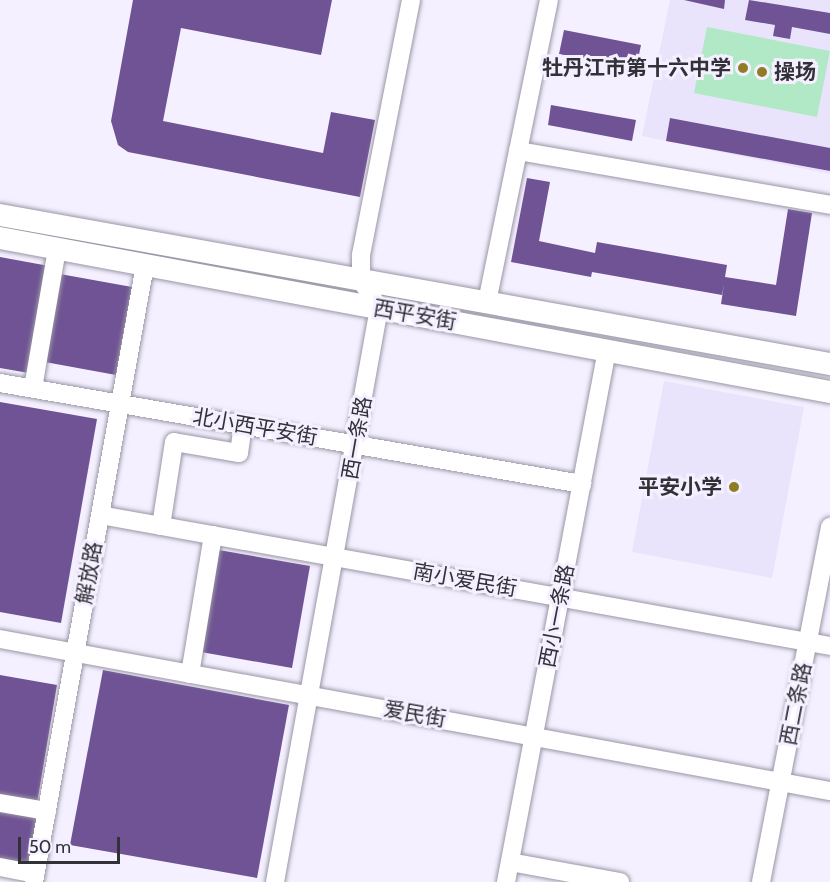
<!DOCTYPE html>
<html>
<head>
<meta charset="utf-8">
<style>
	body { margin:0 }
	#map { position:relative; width:830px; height:882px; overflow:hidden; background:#f4f0ff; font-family:Cabin,"Noto Sans SC",sans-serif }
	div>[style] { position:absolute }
	.built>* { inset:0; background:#eae3fc }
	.green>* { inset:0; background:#b1e8c6 }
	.building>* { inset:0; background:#6f5394 }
	.roads { filter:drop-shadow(0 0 2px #9a96a6) drop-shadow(0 0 2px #9a96a6) }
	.minor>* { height:18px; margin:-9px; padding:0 9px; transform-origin:9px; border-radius:9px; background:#fff }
	.major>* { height:22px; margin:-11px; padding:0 11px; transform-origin:11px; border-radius:11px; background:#fff }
	.dots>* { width:16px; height:16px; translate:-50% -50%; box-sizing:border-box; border:3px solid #f4f0ff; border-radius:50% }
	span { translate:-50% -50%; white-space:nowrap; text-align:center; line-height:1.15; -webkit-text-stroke:6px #f4f0ff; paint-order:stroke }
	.poi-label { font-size:21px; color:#333138; font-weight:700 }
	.right { translate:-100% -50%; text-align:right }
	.left { translate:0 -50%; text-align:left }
	.street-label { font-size:21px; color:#333138 }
	.scale { position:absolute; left:18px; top:837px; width:102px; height:27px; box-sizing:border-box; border:3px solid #333138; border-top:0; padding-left:8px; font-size:18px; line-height:21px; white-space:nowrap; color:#333138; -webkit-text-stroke:4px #f4f0ff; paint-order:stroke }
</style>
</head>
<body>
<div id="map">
	<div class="built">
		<div style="clip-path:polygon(670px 0,830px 0,830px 174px,642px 136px)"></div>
		<div style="clip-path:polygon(664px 381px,804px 407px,772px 578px,632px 552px)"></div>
	</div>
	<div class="green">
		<div style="clip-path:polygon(707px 27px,830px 51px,817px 117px,694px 93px)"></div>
	</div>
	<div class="building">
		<div style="clip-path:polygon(133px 0,332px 0,321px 55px,181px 28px,163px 121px,323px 153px,331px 112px,375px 120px,360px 197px,128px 152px,118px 145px,111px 121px)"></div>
		<div style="clip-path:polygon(684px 0,725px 0,724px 9px)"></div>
		<div style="clip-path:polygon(749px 0,830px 13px,830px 34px,792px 27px,790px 39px,773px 36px,775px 25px,745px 20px)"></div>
		<div style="clip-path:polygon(564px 30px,641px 45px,636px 69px,559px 54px)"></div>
		<div style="clip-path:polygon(551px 105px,636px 120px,632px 141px,548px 125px)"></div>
		<div style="clip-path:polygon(670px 118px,830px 148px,830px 171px,666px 141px)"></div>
		<div style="clip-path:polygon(527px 178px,550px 182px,539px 241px,595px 253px,597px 242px,727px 265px,725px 277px,776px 285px,788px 209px,812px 213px,796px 316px,721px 304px,724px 284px,722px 295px,592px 272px,591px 277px,511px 262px)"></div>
		<div style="clip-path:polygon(0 257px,49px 266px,29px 373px,0 368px)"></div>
		<div style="clip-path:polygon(60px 274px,132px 287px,116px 375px,45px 362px)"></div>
		<div style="clip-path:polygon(0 402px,97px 419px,61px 623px,0 612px)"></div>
		<div style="clip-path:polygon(219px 550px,310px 566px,292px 668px,201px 652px)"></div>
		<div style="clip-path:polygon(103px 670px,289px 705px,257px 878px,70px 845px)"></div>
		<div style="clip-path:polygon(0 675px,57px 685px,37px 804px,0 796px)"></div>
		<div style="clip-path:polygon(0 810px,40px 818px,31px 869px,0 863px)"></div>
	</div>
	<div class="roads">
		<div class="minor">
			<div style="left:518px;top:151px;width:317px;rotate:9.8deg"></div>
			<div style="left:487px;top:302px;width:308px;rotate:-78.4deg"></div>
			<div style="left:0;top:383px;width:591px;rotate:9.85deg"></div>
			<div style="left:33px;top:388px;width:141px;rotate:-80.2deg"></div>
			<div style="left:100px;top:515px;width:742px;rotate:10.17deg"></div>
			<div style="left:161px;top:526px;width:85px;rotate:-81.2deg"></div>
			<div style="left:174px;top:442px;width:66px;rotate:9.6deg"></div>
			<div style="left:239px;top:453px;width:28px;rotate:-82deg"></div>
			<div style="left:0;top:639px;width:844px;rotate:10.38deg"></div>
			<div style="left:190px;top:674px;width:141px;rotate:-80.6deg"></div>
			<div style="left:0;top:803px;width:48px;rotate:9.7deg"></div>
			<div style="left:510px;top:862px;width:112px;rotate:10.3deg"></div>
			<div style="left:0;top:867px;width:36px;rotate:11deg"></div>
			<div style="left:34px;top:882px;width:627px;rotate:-79.8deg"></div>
			<div style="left:275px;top:882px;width:583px;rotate:-79.73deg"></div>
			<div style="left:379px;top:308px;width:33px;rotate:-123deg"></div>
			<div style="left:361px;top:280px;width:25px;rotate:-90deg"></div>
			<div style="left:361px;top:255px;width:260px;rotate:-78.9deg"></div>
			<div style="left:506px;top:882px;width:542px;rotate:-79.25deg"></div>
			<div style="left:761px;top:882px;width:362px;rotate:-79deg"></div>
		</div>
		<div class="major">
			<div style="left:0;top:215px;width:843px;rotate:10.18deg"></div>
			<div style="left:0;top:238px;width:844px;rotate:10.51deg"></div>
		</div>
	</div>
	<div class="dots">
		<div style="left:743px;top:68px;background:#8e7d24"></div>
		<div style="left:762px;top:72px;background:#8e7d24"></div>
		<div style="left:734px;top:487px;background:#8e7d24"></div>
	</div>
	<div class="poi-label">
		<span class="right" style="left:731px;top:68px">牡丹江市第十六中学</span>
		<span class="left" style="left:774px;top:72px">操场</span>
		<span class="right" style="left:722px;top:487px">平安小学</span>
	</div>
	<div class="street-label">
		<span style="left:415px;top:315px;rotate:10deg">西平安街</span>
		<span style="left:255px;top:427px;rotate:10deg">北小西平安街</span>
		<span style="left:357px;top:438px;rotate:-80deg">西一条路</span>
		<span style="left:89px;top:573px;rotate:-80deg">解放路</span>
		<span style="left:465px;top:580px;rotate:10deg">南小爱民街</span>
		<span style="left:557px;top:616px;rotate:-79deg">西小一条路</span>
		<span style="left:796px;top:704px;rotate:-79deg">西二条路</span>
		<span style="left:415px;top:714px;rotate:10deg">爱民街</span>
	</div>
	<div class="scale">50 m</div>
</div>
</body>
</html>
